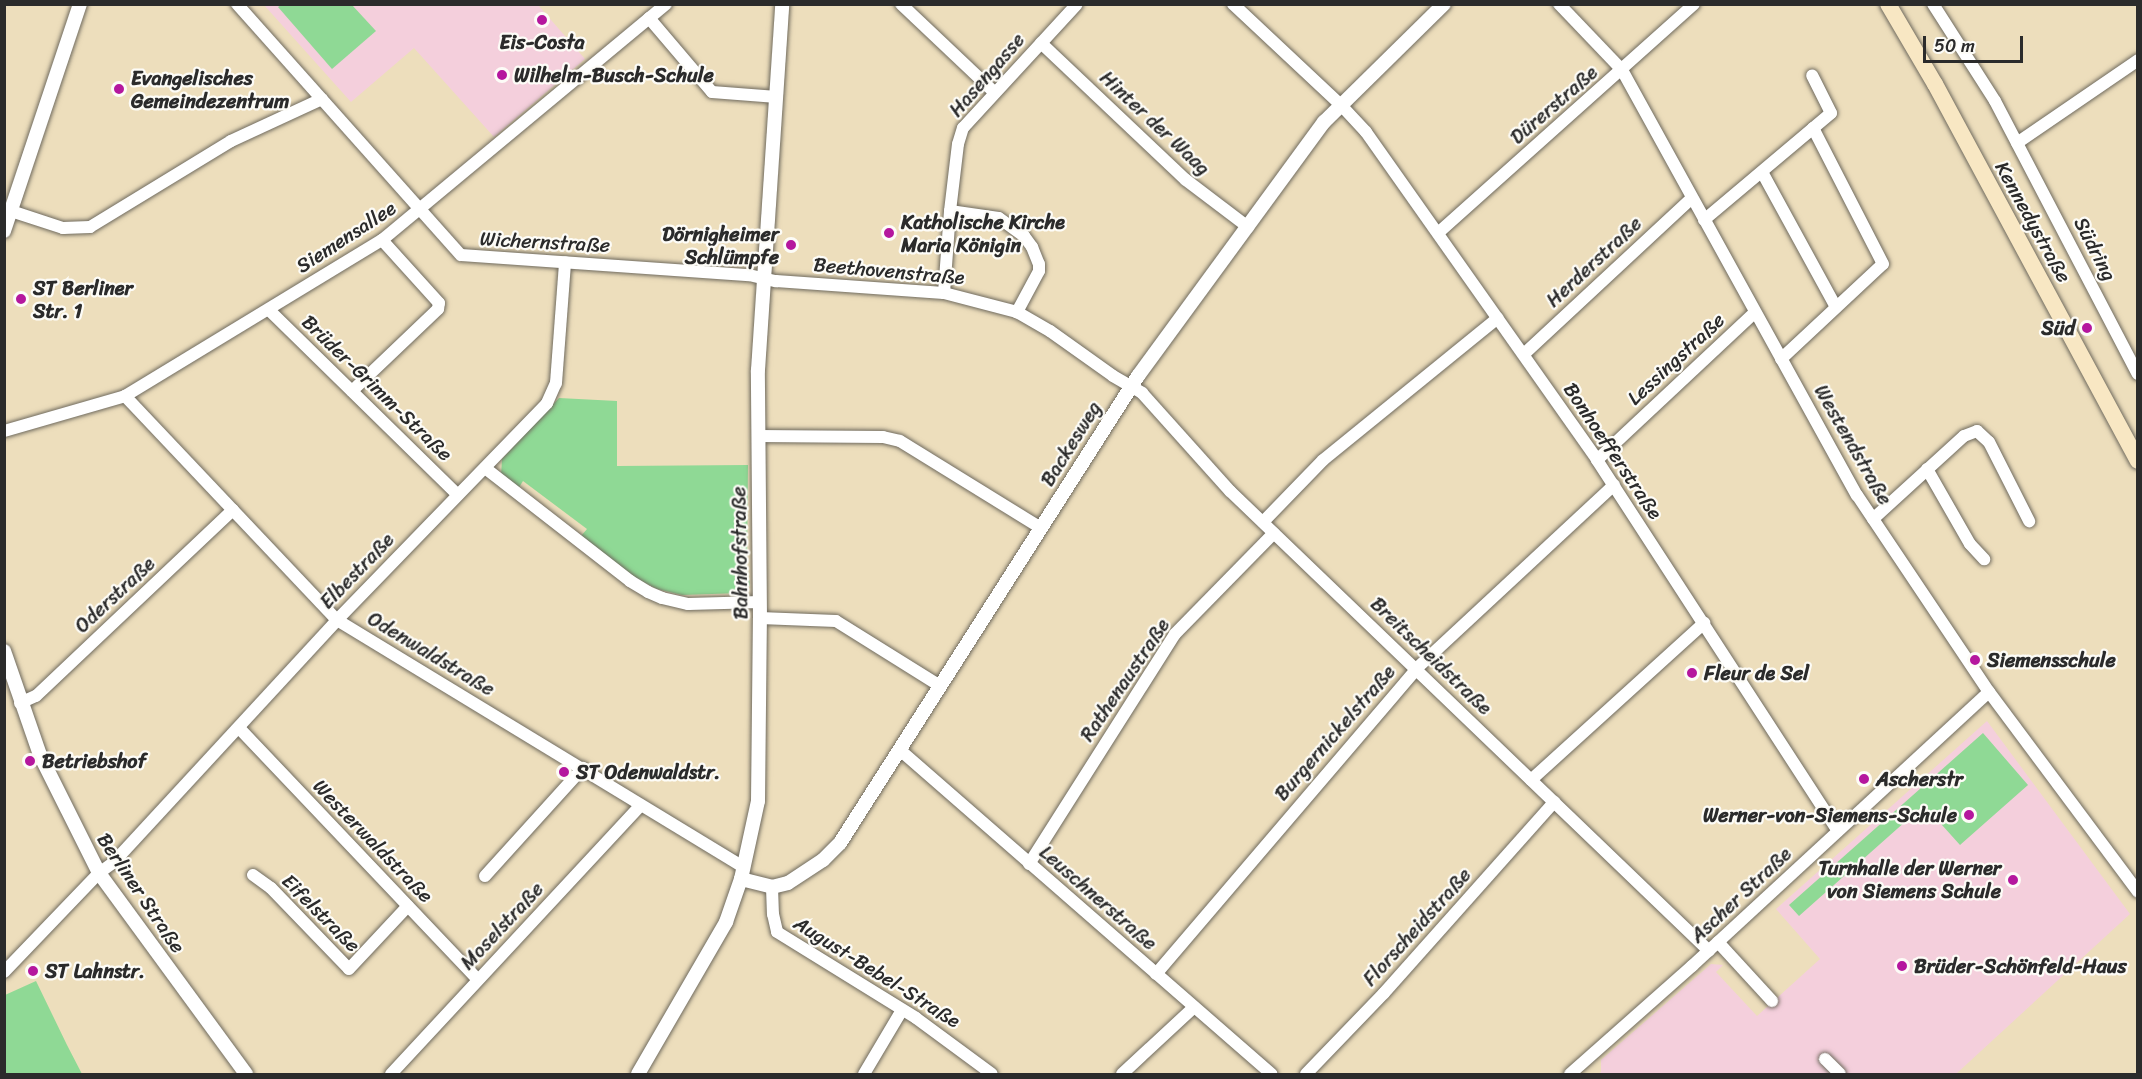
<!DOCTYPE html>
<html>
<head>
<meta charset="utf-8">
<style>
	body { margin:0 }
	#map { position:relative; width:2142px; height:1079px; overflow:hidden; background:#eddebc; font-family:Sriracha,sans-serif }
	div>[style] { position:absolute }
	.built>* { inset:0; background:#f4cfdc }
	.green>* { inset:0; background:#8fd995 }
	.roads { filter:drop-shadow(0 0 2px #6f6a5e) drop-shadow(0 0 2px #6f6a5e) }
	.minor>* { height:12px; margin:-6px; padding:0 6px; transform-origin:6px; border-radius:6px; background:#fff }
	.tertiary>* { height:14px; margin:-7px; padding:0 7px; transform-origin:7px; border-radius:7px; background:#fff }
	.secondary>* { height:16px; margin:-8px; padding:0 8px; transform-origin:8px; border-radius:8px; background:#f8e7c3 }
	.dots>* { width:16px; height:16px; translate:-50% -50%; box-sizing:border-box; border:3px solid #fdfcf7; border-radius:50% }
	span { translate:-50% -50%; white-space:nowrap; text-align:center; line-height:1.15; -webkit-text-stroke:4.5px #fdfcf7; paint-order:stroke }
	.poi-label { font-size:20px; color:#2b2b2b; font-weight:700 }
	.left { translate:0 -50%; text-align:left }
	.right { translate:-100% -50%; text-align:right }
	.street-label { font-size:20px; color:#2b2b2b }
	.frame { position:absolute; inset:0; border:6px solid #2b2b2b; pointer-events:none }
	.scale { position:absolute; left:1923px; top:36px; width:100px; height:27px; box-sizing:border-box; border:3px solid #2b2b2b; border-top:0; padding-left:8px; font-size:18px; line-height:21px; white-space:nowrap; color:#2b2b2b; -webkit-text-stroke:4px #fdfcf7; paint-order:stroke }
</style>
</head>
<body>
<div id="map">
	<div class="built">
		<div style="clip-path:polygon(264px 5px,538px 5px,585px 59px,494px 137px,414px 48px,351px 102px)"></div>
		<div style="clip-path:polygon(1987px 721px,2130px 914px,1956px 1074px,1598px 1074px,1601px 1072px,1601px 1060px,1711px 964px,1723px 965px,1716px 972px,1757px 1016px,1820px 959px,1776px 909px)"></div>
	</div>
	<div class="green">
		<div style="clip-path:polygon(281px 5px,352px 5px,376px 31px,332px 69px,278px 7px)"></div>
		<div style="clip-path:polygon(559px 398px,617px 401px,617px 466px,748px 465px,747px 566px,750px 585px,742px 593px,682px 595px,657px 589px,634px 577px,581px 536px,587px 529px,523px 481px,518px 489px,501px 476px,502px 459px)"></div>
		<div style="clip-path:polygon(1983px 733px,2028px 785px,1960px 845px,1924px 805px,1799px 916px,1789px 905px)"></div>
		<div style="clip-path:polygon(36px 981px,67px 1045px,82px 1074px,5px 1074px,5px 995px)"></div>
	</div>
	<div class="roads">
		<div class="minor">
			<div style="left:237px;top:4px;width:336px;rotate:48.3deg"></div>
			<div style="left:461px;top:255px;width:289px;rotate:4deg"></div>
			<div style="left:749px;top:275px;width:28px;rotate:13deg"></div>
			<div style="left:776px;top:281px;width:168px;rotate:4.1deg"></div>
			<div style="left:944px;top:293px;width:75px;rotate:14.6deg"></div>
			<div style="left:1017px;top:312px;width:38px;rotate:30deg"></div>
			<div style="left:1050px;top:331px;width:77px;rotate:35.5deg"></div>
			<div style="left:1113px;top:376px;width:34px;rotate:30deg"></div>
			<div style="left:1142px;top:393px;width:132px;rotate:48.1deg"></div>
			<div style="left:1230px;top:491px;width:664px;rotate:43.84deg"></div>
			<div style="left:901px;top:4px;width:128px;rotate:43.4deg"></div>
			<div style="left:1233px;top:4px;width:146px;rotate:43.1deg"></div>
			<div style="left:1340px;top:104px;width:38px;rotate:47deg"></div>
			<div style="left:1366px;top:132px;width:401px;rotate:54.8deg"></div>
			<div style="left:1597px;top:460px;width:442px;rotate:57deg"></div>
			<div style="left:1559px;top:4px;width:91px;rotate:46.3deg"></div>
			<div style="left:1622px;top:70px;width:486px;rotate:61.1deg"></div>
			<div style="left:1857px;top:495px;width:237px;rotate:56.2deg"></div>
			<div style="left:1989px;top:692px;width:249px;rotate:53.3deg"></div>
			<div style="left:1933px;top:4px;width:115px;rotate:57.4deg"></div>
			<div style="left:1995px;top:101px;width:308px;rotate:62.4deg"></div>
			<div style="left:649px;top:18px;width:97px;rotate:49.6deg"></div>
			<div style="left:712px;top:92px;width:65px;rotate:4.4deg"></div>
			<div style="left:1041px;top:43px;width:199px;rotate:43.4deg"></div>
			<div style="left:1186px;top:180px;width:78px;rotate:37.2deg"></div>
			<div style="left:2017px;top:143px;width:147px;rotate:-34.4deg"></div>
			<div style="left:1762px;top:172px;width:154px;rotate:61.3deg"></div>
			<div style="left:11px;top:211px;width:55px;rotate:18.1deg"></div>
			<div style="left:63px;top:228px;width:27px;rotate:-2deg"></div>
			<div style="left:90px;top:227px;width:165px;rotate:-31.4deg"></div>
			<div style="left:231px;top:141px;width:100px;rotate:-24.8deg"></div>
			<div style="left:950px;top:211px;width:49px;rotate:8.1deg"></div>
			<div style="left:999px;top:218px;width:31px;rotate:36deg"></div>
			<div style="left:1024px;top:236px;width:14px;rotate:54deg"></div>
			<div style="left:1032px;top:247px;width:18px;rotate:68deg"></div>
			<div style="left:1039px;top:264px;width:7px;rotate:90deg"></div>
			<div style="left:1039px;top:271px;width:47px;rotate:118.2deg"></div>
			<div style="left:1704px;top:220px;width:166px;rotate:-40.1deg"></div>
			<div style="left:1831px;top:113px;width:42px;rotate:-116.6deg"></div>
			<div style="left:1438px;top:233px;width:343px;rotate:-41.8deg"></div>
			<div style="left:944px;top:293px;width:82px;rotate:-85.8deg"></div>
			<div style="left:950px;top:211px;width:67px;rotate:-83.2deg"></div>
			<div style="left:958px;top:144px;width:17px;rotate:-73deg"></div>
			<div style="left:963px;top:128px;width:168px;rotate:-47.4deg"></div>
			<div style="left:269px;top:310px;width:264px;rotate:44.4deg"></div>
			<div style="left:1524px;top:354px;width:229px;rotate:-42.9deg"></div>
			<div style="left:1781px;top:359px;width:139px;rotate:-43deg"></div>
			<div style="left:1883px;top:264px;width:153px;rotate:-117.2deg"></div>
			<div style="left:352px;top:391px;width:119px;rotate:-43.6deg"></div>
			<div style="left:438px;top:309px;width:6px;rotate:-81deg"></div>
			<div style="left:439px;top:303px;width:85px;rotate:-132.1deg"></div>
			<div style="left:125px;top:396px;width:308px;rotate:46.6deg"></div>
			<div style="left:337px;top:620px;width:476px;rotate:31.3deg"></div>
			<div style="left:4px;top:431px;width:126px;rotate:-16.1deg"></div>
			<div style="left:125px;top:396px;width:301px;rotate:-31.3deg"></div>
			<div style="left:382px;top:240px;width:369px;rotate:-39.7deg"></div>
			<div style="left:758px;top:436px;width:125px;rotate:0.5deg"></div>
			<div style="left:883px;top:437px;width:17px;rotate:13deg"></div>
			<div style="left:900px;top:441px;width:166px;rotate:31.7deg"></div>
			<div style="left:1597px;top:460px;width:216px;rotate:-43.1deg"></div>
			<div style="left:485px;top:468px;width:184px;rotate:37.9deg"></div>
			<div style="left:630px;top:581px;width:21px;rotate:31deg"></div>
			<div style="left:648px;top:592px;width:15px;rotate:23deg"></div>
			<div style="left:662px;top:598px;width:27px;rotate:13deg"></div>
			<div style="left:688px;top:604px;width:72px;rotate:-1.6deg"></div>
			<div style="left:1927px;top:469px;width:86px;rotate:60.2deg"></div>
			<div style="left:1970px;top:544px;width:21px;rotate:47deg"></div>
			<div style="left:1873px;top:519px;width:123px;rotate:-42.4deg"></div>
			<div style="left:1964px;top:436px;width:14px;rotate:-21deg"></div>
			<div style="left:1977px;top:431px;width:16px;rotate:43deg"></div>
			<div style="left:1989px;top:442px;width:89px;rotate:63.1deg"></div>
			<div style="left:1263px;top:522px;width:86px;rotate:-45.9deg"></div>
			<div style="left:1323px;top:460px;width:225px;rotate:-39.1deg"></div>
			<div style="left:760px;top:618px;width:76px;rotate:2.3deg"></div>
			<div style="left:836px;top:621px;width:123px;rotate:32deg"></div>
			<div style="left:20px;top:703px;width:17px;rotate:-24deg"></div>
			<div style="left:36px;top:696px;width:271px;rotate:-43.4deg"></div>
			<div style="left:239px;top:728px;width:347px;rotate:46.5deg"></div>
			<div style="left:900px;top:750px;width:493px;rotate:41.1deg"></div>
			<div style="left:1531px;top:780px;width:234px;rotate:-42.2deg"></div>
			<div style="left:1029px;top:864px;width:272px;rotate:-57.6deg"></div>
			<div style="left:1175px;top:634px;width:141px;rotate:-45.6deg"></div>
			<div style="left:253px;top:875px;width:22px;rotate:36deg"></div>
			<div style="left:271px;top:888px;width:112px;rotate:46.1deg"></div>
			<div style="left:349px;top:969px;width:86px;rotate:-46.9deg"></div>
			<div style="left:485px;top:876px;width:146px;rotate:-47.8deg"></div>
			<div style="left:772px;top:887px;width:27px;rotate:88deg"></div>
			<div style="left:773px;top:914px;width:18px;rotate:77deg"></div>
			<div style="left:777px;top:932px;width:163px;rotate:31.7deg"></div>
			<div style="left:916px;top:1018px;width:94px;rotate:36.4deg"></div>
			<div style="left:1718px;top:942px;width:80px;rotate:47.5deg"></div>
			<div style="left:4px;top:972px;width:137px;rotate:-46.2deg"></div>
			<div style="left:99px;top:873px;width:17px;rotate:-36deg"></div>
			<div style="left:113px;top:863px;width:330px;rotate:-47.3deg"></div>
			<div style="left:337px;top:620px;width:302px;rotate:-45.9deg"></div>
			<div style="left:547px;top:403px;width:22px;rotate:-66deg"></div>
			<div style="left:556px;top:383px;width:121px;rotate:-85.7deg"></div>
			<div style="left:1156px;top:974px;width:402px;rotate:-49.5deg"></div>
			<div style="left:1417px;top:668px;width:269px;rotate:-42.9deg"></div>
			<div style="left:1825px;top:1059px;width:21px;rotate:45deg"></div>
			<div style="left:391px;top:1074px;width:367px;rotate:-47.1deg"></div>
			<div style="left:864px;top:1074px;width:74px;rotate:-59.3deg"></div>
			<div style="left:1122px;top:1074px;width:98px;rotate:-42.9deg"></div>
			<div style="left:1306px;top:1074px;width:112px;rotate:-46.1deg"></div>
			<div style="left:1384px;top:993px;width:256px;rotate:-48.3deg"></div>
			<div style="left:1570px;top:1074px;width:163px;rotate:-41.5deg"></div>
			<div style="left:1692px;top:966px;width:404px;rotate:-42.7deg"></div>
		</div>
		<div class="tertiary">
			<div style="left:4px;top:231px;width:239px;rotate:-71.5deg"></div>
			<div style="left:4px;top:651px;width:110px;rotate:70.9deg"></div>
			<div style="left:40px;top:755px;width:132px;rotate:63.4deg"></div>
			<div style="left:99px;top:873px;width:249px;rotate:53.8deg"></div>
			<div style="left:741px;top:879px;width:32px;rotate:14deg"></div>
			<div style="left:772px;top:887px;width:16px;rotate:-14deg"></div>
			<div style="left:788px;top:883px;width:42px;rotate:-33.3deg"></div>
			<div style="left:823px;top:860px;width:24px;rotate:-45deg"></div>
			<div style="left:840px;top:843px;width:554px;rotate:-57.46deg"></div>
			<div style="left:1138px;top:376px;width:315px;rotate:-53.8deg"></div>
			<div style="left:1324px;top:122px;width:168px;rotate:-44.5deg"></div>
			<div style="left:638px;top:1074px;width:176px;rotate:-59.9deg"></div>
			<div style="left:726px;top:922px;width:46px;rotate:-70.8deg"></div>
			<div style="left:741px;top:879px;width:80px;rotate:-77.7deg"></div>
			<div style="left:758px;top:801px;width:183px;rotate:-89.4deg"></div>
			<div style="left:760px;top:618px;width:248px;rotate:-90.5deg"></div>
			<div style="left:758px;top:370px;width:367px;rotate:-86.2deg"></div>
		</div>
		<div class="secondary">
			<div style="left:1888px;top:4px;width:93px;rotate:59.6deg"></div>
			<div style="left:1935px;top:84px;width:428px;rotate:61.7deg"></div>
		</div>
	</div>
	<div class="dots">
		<div style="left:542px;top:20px;background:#b5179e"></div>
		<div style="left:502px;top:75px;background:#b5179e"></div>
		<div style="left:119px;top:89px;background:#b5179e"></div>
		<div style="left:889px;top:233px;background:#b5179e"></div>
		<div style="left:791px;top:245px;background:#b5179e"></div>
		<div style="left:21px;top:299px;background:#b5179e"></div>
		<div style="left:2087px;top:328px;background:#b5179e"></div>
		<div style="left:1975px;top:660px;background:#b5179e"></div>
		<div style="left:1692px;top:673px;background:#b5179e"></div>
		<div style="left:30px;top:761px;background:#b5179e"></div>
		<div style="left:564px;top:772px;background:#b5179e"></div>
		<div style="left:1864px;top:779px;background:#b5179e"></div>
		<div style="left:1969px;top:815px;background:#b5179e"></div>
		<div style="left:2013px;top:880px;background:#b5179e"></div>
		<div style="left:1902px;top:966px;background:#b5179e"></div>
		<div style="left:33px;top:971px;background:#b5179e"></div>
	</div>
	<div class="poi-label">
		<span style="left:542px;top:42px">Eis-Costa</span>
		<span class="left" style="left:514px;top:75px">Wilhelm-Busch-Schule</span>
		<span class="left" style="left:131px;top:90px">Evangelisches<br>Gemeindezentrum</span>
		<span class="left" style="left:901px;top:234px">Katholische Kirche<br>Maria Königin</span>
		<span class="right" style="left:779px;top:246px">Dörnigheimer<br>Schlümpfe</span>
		<span class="left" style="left:33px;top:300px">ST Berliner<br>Str. 1</span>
		<span class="right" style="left:2075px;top:328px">Süd</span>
		<span class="left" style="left:1987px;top:660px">Siemensschule</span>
		<span class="left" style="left:1704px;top:673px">Fleur de Sel</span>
		<span class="left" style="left:42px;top:761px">Betriebshof</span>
		<span class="left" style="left:576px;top:772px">ST Odenwaldstr.</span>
		<span class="left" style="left:1876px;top:779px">Ascherstr</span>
		<span class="right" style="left:1957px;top:815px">Werner-von-Siemens-Schule</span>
		<span class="right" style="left:2001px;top:880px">Turnhalle der Werner<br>von Siemens Schule</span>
		<span class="left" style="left:1914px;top:966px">Brüder-Schönfeld-Haus</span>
		<span class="left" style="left:45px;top:971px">ST Lahnstr.</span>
	</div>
	<div class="street-label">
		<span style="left:987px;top:75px;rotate:-49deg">Hasengasse</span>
		<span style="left:1554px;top:105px;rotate:-41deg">Dürerstraße</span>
		<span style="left:1155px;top:123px;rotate:43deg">Hinter der Waag</span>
		<span style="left:2033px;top:222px;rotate:61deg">Kennedystraße</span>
		<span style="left:346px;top:237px;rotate:-33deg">Siemensallee</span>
		<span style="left:545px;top:242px;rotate:3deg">Wichernstraße</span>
		<span style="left:2095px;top:249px;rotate:63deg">Südring</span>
		<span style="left:1594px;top:262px;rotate:-43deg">Herderstraße</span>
		<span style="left:889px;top:271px;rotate:5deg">Beethovenstraße</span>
		<span style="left:1676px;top:359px;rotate:-43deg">Lessingstraße</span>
		<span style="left:377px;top:388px;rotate:44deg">Brüder-Grimm-Straße</span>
		<span style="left:1071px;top:444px;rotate:-58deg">Backesweg</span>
		<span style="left:1853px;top:445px;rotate:60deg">Westendstraße</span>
		<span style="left:1613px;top:451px;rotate:56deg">Bonhoefferstraße</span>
		<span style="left:740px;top:553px;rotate:-91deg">Bahnhofstraße</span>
		<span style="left:357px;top:571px;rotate:-46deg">Elbestraße</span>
		<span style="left:115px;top:595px;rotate:-43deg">Oderstraße</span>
		<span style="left:431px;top:654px;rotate:31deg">Odenwaldstraße</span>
		<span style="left:1431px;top:656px;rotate:44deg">Breitscheidstraße</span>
		<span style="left:1125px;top:680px;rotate:-56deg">Rathenaustraße</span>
		<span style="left:1335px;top:733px;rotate:-49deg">Burgernickelstraße</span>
		<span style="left:373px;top:841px;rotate:46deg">Westerwaldstraße</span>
		<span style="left:141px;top:893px;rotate:56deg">Berliner Straße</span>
		<span style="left:1741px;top:895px;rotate:-43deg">Ascher Straße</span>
		<span style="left:1098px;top:898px;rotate:41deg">Leuschnerstraße</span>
		<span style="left:321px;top:913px;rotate:45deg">Eifelstraße</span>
		<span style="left:502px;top:926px;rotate:-47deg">Moselstraße</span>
		<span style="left:1417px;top:927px;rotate:-48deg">Florscheidstraße</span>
		<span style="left:877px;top:972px;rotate:32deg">August-Bebel-Straße</span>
	</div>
	<div class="frame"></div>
	<div class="scale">50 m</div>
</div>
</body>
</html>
